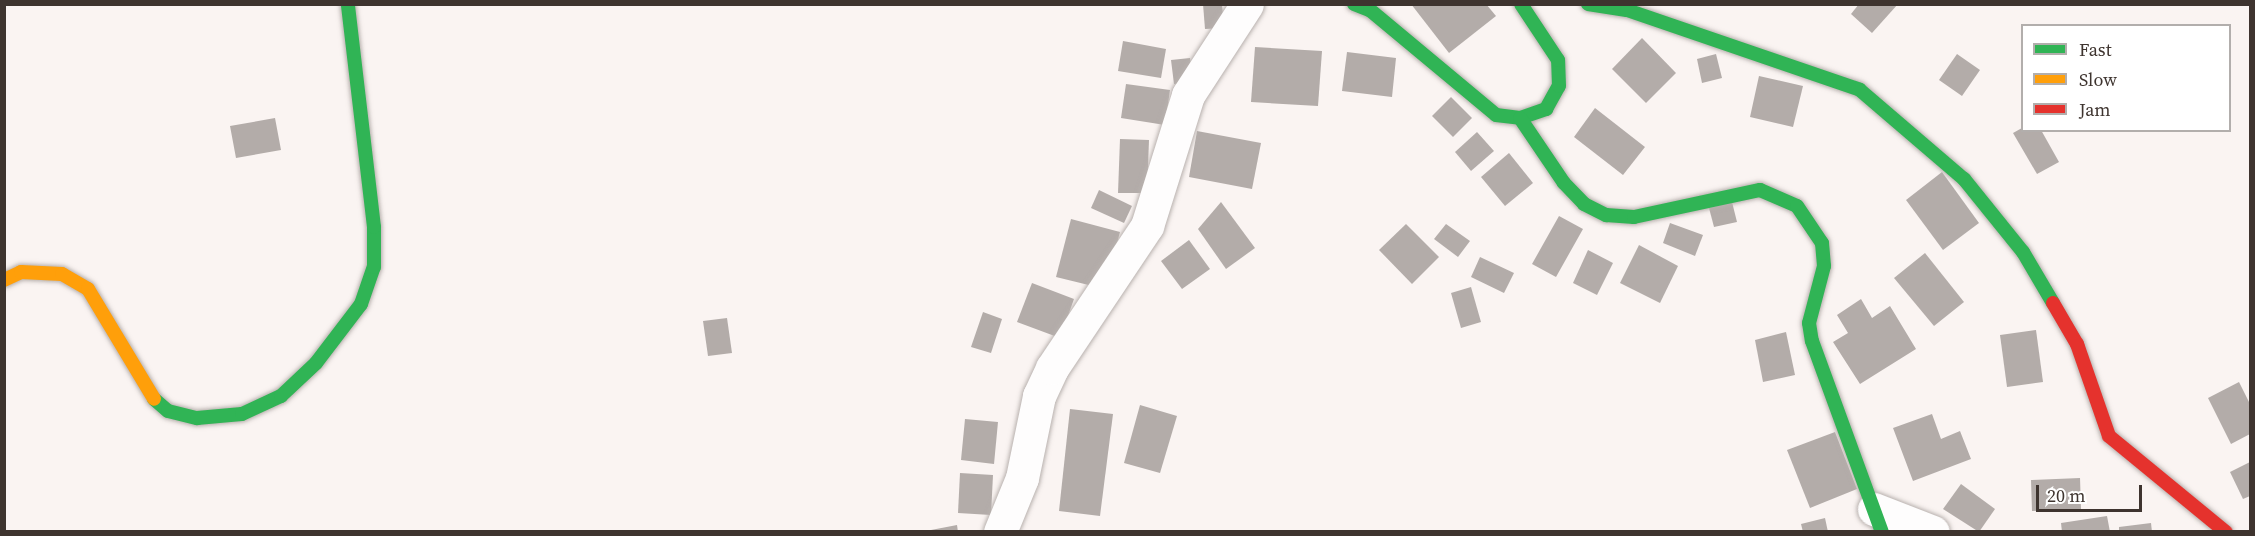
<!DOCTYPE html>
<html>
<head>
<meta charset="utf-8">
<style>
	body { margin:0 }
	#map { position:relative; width:2255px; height:536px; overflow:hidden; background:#faf4f2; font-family:"Source Serif 4",serif }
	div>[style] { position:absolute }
	.building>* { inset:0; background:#b3aca9 }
	.roads { filter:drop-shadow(0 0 2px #b8b1ae) drop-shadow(0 0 2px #b8b1ae) }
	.street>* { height:33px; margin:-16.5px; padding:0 16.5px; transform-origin:16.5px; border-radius:16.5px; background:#fefdfd }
	.fast>* { height:14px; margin:-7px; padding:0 7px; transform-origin:7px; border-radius:7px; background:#30b455 }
	.slow>* { height:14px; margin:-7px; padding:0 7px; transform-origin:7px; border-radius:7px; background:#ff9f0a }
	.jam>* { height:14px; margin:-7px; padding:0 7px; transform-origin:7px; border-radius:7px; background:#e5322d }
	span { translate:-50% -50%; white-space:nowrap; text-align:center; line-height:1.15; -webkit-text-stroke:6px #fff; paint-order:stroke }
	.frame { position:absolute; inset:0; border:6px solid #3e342f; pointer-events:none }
	.legend { position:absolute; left:2021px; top:24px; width:210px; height:108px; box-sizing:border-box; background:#fff; border:2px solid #b2aeac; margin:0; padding:8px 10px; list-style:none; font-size:18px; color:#3e342f }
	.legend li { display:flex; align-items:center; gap:12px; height:30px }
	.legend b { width:30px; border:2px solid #b2aeac }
	.scale { position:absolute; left:2036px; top:485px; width:106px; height:27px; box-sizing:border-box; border:3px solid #3e342f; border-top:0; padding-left:8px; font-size:18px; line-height:21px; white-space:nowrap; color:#3e342f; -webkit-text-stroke:4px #fff; paint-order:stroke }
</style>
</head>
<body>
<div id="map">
	<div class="building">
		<div style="clip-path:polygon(1203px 4px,1222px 4px,1224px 28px,1205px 29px)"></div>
		<div style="clip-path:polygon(1411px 4px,1486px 4px,1496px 16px,1449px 53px)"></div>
		<div style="clip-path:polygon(1859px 4px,1898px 4px,1872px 33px,1851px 14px)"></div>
		<div style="clip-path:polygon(1642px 38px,1676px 73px,1646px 103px,1612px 69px)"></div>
		<div style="clip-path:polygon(1123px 41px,1166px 49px,1161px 78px,1118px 71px)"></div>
		<div style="clip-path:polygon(1255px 47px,1322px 51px,1318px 106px,1251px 102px)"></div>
		<div style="clip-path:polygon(1347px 52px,1396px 58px,1392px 97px,1342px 91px)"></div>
		<div style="clip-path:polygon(1716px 54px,1722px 78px,1702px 83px,1697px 59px)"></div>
		<div style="clip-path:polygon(1957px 54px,1980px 70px,1962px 96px,1939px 80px)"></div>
		<div style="clip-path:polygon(1190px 58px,1193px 82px,1174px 84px,1171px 60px)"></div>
		<div style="clip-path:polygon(1759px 76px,1803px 86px,1793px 127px,1750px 117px)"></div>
		<div style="clip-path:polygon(1126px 84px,1170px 90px,1165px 125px,1121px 118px)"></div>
		<div style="clip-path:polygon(1451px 97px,1472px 118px,1453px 137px,1432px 116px)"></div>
		<div style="clip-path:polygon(1595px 108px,1645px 147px,1623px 175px,1574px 137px)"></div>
		<div style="clip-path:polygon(275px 118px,281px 150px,236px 158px,230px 126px)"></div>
		<div style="clip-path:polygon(2022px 128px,2041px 130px,2059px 162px,2037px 174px,2013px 133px)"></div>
		<div style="clip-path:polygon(1197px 131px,1261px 143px,1252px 189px,1189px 177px)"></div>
		<div style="clip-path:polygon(1477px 132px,1494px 151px,1471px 171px,1455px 152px)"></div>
		<div style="clip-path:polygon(1120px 139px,1149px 140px,1147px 193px,1118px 193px)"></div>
		<div style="clip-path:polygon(1509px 153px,1533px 183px,1505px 206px,1481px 177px)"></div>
		<div style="clip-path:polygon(1942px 172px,1979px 223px,1943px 250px,1906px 200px)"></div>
		<div style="clip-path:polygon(1099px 190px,1132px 206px,1124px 223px,1091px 208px)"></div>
		<div style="clip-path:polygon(1221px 202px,1255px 248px,1226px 269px,1198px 229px)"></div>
		<div style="clip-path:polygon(1732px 202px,1737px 222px,1714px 227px,1709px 208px)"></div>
		<div style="clip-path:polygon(1559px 216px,1583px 229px,1556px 277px,1532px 264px)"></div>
		<div style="clip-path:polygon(1071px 219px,1120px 232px,1105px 289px,1056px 277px)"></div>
		<div style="clip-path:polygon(1670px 223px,1703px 235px,1695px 256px,1663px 243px)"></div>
		<div style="clip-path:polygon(1406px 224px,1439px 257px,1412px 284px,1379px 250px)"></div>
		<div style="clip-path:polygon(1446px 224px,1470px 241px,1458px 257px,1434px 239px)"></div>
		<div style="clip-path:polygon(1189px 240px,1210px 269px,1182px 289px,1161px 261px)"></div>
		<div style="clip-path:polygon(1639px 245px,1678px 266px,1660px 303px,1620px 283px)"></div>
		<div style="clip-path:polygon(1588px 250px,1613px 263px,1597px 295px,1573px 283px)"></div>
		<div style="clip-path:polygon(1925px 253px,1964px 302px,1934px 326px,1894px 278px)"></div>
		<div style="clip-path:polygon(1480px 257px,1514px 273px,1504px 293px,1471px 277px)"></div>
		<div style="clip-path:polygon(1032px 283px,1074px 299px,1060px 338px,1017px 322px)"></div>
		<div style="clip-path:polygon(1471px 287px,1481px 322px,1461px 328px,1451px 293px)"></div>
		<div style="clip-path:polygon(1861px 299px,1872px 318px,1890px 306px,1916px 349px,1860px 384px,1833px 342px,1848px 333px,1837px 315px)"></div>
		<div style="clip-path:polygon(983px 312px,1002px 319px,991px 353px,971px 347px)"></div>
		<div style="clip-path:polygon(727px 318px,732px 353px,708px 356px,703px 321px)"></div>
		<div style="clip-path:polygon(2036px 330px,2043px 382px,2007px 387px,2000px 335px)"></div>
		<div style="clip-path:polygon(1786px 332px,1795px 375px,1763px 382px,1755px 340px)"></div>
		<div style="clip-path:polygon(2239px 382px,2250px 404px,2250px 434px,2231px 444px,2208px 398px)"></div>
		<div style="clip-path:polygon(1140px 405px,1177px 416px,1160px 473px,1124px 463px)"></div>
		<div style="clip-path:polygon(1070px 409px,1113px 414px,1100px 516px,1059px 511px)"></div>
		<div style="clip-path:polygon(1932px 414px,1941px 439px,1960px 431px,1971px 459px,1913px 481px,1893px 428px)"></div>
		<div style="clip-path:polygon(965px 419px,998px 422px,994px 464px,961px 460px)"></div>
		<div style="clip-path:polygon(1835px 432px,1857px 489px,1810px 508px,1787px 450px)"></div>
		<div style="clip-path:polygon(2250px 462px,2250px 496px,2243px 499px,2230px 472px)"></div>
		<div style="clip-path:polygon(960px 473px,993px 475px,991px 515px,958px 513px)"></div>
		<div style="clip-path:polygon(2080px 478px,2081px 510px,2032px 511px,2031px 480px)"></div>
		<div style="clip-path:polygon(1961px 484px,1995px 509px,1979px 532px,1943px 509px)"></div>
		<div style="clip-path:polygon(2107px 516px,2110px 532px,2062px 532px,2061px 523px)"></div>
		<div style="clip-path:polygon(1825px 518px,1828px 532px,1803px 532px,1801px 524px)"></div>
		<div style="clip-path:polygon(2151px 523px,2152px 532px,2119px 532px,2119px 527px)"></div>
		<div style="clip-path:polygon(957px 525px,958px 532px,931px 532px,931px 530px)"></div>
	</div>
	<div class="roads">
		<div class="street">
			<div style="left:1874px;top:509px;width:63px;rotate:21.3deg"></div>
			<div style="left:1000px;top:532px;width:58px;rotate:-67.8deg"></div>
			<div style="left:1022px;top:478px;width:84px;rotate:-78.3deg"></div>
			<div style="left:1039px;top:396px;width:31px;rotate:-65deg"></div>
			<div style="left:1052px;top:368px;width:171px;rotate:-56.2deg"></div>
			<div style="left:1147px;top:226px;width:137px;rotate:-72.6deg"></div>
			<div style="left:1188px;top:95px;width:108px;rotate:-57deg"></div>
		</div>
		<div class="fast">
			<div style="left:1354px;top:4px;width:17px;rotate:21deg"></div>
			<div style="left:1370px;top:10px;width:164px;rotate:39.8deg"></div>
			<div style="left:1496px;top:115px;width:24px;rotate:7deg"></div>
			<div style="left:1520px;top:118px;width:28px;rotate:-19deg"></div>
			<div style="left:1546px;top:109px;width:26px;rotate:-61deg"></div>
			<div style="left:1559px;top:86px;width:26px;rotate:-92deg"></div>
			<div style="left:1558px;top:60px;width:67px;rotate:-123.5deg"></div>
			<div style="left:1588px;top:4px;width:39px;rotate:9deg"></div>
			<div style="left:1627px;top:10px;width:246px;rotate:18.9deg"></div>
			<div style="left:1860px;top:90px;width:137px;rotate:40.6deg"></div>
			<div style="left:1964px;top:179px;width:94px;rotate:51.1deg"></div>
			<div style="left:2023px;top:252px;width:59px;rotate:59.5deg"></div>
			<div style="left:1520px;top:118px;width:78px;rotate:55.9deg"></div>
			<div style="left:1564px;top:183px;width:29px;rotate:46deg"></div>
			<div style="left:1584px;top:204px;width:25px;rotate:27deg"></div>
			<div style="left:1606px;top:215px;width:28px;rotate:4deg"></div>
			<div style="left:1634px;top:217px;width:129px;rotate:-12.1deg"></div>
			<div style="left:1760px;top:190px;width:40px;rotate:23.4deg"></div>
			<div style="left:1797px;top:206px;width:45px;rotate:56deg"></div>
			<div style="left:1822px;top:243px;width:23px;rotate:85deg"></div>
			<div style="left:1824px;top:266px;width:59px;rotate:104.7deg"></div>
			<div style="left:1809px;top:323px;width:18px;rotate:81deg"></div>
			<div style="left:1812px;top:341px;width:203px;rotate:69.9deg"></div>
			<div style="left:154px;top:399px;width:18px;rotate:41deg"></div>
			<div style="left:168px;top:411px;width:30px;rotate:14deg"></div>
			<div style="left:197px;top:418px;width:45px;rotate:-5.1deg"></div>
			<div style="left:242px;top:414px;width:43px;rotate:-24.8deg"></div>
			<div style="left:281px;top:396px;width:48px;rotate:-43.3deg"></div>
			<div style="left:316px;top:363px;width:74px;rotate:-52.7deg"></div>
			<div style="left:361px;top:304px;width:39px;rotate:-71deg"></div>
			<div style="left:374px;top:267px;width:40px;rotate:-90deg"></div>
			<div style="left:374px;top:227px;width:225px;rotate:-96.7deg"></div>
		</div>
		<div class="slow">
			<div style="left:4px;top:280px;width:19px;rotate:-25deg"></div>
			<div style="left:21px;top:272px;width:41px;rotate:2.8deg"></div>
			<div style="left:62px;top:274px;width:30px;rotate:30deg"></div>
			<div style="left:88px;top:289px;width:128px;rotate:59deg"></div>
		</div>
		<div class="jam">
			<div style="left:2053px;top:303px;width:48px;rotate:59.7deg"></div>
			<div style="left:2077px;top:344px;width:97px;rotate:70.8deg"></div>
			<div style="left:2109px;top:436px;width:151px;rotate:39.4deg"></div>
		</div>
	</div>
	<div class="frame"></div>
	<ul class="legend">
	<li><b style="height:8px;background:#30b455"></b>Fast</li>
	<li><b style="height:8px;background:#ff9f0a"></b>Slow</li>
	<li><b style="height:8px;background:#e5322d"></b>Jam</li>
	</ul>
	<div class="scale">20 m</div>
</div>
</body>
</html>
